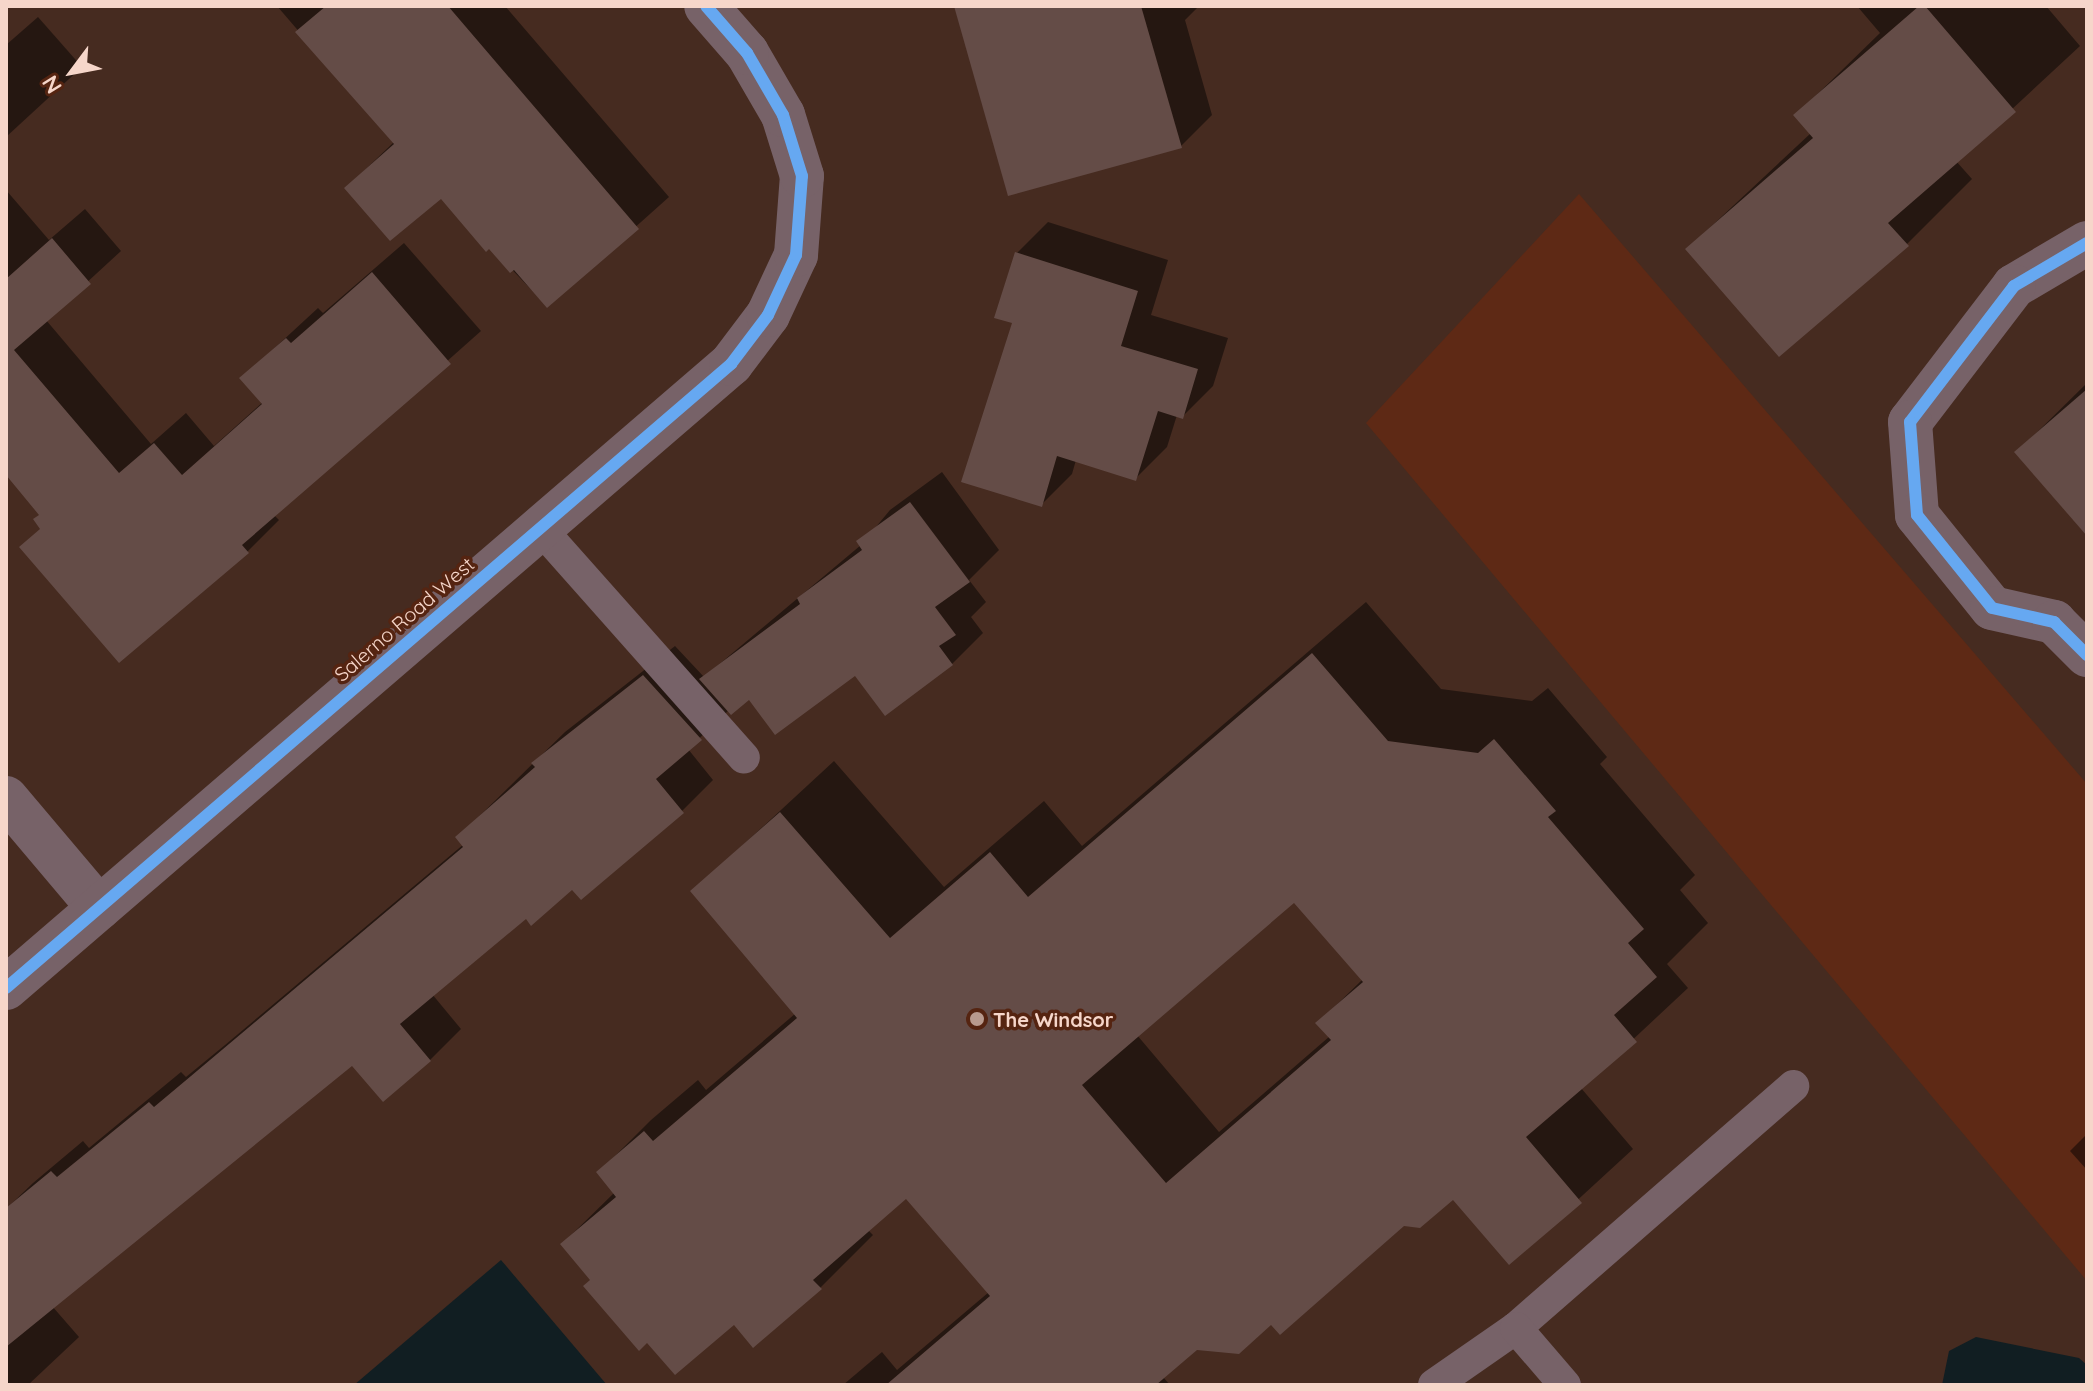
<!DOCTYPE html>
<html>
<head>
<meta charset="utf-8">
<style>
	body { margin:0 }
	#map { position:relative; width:2093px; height:1391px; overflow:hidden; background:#462b20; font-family:Quicksand,sans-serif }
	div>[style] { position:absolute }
	.built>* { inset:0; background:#5e2915 }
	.water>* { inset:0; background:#111e22 }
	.shadow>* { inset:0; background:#0007 }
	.building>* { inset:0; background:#644c47 }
	.service>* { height:32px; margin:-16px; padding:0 16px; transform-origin:16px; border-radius:16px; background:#776268 }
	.minor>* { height:44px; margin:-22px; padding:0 22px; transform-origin:22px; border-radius:22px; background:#776268 }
	.cycleway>* { height:12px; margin:-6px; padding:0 6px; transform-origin:6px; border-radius:6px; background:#66a8f1 }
	.dots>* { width:22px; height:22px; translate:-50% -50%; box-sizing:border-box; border:4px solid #552411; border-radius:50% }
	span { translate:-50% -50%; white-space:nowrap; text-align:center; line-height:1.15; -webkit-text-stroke:7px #552411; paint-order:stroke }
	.street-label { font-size:20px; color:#f6d6ca }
	.poi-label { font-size:20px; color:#f6d6ca; font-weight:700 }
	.left { translate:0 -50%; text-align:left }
	.frame { position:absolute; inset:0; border:8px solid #f6d6ca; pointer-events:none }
	.north { position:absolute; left:32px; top:32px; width:80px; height:80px; -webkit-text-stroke:6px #552411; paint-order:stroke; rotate:238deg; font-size:22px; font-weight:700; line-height:32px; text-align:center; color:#f6d6ca }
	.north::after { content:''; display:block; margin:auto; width:28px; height:36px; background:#f6d6ca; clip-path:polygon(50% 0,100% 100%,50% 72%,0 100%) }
</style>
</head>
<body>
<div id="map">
	<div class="built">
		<div style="clip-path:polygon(1579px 194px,2087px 784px,2087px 1281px,1366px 423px)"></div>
	</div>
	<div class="water">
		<div style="clip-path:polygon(501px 1260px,607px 1385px,354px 1385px)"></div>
		<div style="clip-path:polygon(1976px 1337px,2079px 1358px,2087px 1365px,2087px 1385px,1942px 1385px,1949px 1351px)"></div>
	</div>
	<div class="shadow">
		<div style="clip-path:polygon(277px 6px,505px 6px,669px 197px,547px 306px,441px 196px,346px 188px,394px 142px)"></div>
		<div style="clip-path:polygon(956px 6px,1199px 6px,1185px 20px,1212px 115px,1181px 146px)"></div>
		<div style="clip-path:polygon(1857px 6px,2046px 6px,2080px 46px,1956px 161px,1972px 179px,1907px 244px,1780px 354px,1687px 249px,1811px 133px,1796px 115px,1880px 33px)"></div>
		<div style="clip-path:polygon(38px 17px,82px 67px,6px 137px,6px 45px)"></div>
		<div style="clip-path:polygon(6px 190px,49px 240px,85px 209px,121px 251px,46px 320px,151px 444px,186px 413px,214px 446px,263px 402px,242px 378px,318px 308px,323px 313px,404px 243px,481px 331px,274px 515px,279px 520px,248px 551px,119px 660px,42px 528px,41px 514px,6px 474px)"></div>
		<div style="clip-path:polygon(1048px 222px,1168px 260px,1151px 315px,1228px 338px,1213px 386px,1182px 417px,1177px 415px,1167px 447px,1136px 478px,1076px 460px,1072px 474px,1041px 505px,1014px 322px,1017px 253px)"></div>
		<div style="clip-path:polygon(2087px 383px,2087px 533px,2017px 452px)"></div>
		<div style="clip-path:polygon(942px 472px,999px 550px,969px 580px,986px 602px,971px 617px,983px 633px,952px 664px,856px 673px,749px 697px,729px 710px,688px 749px,713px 780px,682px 811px,526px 917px,432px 994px,461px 1029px,430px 1060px,353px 1063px,52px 1306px,79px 1337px,28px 1385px,6px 1385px,6px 1209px,33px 1183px,83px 1141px,89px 1148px,181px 1072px,186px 1077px,225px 1045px,464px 844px,458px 837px,565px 732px,675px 646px,704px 677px,861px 545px,890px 510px)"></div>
		<div style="clip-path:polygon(evenodd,1366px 602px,1441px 689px,1532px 701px,1548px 688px,1607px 757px,1600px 764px,1695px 875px,1680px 890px,1708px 923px,1667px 964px,1688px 988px,1581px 1088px,1633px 1149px,1509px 1263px,1453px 1197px,1404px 1224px,1271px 1322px,1196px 1348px,1163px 1377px,1170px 1385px,843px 1385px,882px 1352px,897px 1370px,989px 1292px,906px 1197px,868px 1230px,873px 1235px,820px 1288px,734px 1322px,592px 1280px,562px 1244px,615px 1192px,599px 1172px,651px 1120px,698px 1080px,706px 1090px,796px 1013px,693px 891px,834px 761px,944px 887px,1044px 801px,1082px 846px,1366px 602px,1294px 900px,1363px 979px,1318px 1023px,1330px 1036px,1219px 1132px,1137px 1035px,1294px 900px)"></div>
		<div style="clip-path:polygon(2087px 1134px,2087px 1170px,2070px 1151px)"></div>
	</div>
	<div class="building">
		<div style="clip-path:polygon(326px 6px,448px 6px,639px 229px,547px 308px,514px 270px,510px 273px,489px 249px,486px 252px,441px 199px,390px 241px,344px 188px,394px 144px,295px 32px)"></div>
		<div style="clip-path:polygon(954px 6px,1141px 6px,1182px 148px,1008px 196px)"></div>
		<div style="clip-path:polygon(1919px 6px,1925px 6px,2016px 112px,1888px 223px,1909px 246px,1779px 357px,1685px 249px,1813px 138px,1793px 115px)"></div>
		<div style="clip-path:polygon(52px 238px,91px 284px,14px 350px,119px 473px,154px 443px,182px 475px,262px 404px,239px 378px,286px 338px,291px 343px,372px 272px,451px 364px,242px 545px,249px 553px,119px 663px,19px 547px,40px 529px,33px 519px,39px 515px,6px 475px,6px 279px)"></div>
		<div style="clip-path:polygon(1015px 252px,1138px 291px,1121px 346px,1198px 369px,1183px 419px,1158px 411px,1136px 481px,1057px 456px,1042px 507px,961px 482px,1012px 323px,994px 318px)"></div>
		<div style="clip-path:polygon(2087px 389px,2087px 536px,2014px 452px)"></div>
		<div style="clip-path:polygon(910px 502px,970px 582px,935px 607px,956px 635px,939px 646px,953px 665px,885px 716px,855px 676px,775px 735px,749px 700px,731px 715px,699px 679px,800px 604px,797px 598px,862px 550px,856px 541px)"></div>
		<div style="clip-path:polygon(evenodd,1312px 653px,1388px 741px,1478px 753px,1494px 739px,1556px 811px,1548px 817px,1644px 929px,1628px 943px,1657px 977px,1614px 1015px,1637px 1042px,1526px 1137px,1582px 1203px,1509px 1265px,1453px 1200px,1420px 1228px,1404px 1226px,1280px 1335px,1271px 1325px,1239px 1354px,1197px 1350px,1156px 1385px,886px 1385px,990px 1296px,906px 1199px,813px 1280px,822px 1289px,753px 1348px,734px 1325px,675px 1375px,647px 1343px,639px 1351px,583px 1286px,590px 1280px,560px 1244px,616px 1197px,596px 1172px,644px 1131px,653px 1141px,797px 1018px,690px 891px,780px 812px,890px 938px,990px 852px,1028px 897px,1312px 653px,1294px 903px,1363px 982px,1315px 1023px,1331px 1040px,1166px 1183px,1082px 1085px,1294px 903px)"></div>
		<div style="clip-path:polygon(643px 675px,702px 740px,656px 779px,684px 813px,581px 900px,572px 890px,531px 926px,526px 919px,400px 1024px,431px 1061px,383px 1102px,352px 1066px,6px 1347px,6px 1208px,51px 1171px,57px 1177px,149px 1102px,154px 1107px,191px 1076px,463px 847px,455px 837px,535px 767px,531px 763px)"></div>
	</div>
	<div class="service">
		<div style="left:540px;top:528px;width:307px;rotate:48.4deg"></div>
		<div style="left:1516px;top:1328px;width:368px;rotate:-41.1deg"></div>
		<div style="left:1434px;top:1385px;width:100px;rotate:-34.8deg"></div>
		<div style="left:1516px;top:1328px;width:75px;rotate:49.3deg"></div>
	</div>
	<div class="minor">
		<div style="left:2087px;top:243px;width:85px;rotate:149.5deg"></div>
		<div style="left:2014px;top:286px;width:171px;rotate:127.4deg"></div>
		<div style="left:1910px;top:422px;width:93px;rotate:85.7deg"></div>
		<div style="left:1917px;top:515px;width:119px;rotate:51.1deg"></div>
		<div style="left:1992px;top:608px;width:64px;rotate:12.7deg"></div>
		<div style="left:2054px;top:622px;width:47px;rotate:45deg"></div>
		<div style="left:6px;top:798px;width:144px;rotate:49.8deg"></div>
		<div style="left:6px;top:988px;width:957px;rotate:-40.72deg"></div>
		<div style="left:731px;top:364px;width:61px;rotate:-52.9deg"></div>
		<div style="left:768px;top:315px;width:66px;rotate:-65deg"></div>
		<div style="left:796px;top:255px;width:79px;rotate:-85.7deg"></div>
		<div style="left:802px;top:176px;width:64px;rotate:-107.3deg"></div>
		<div style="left:783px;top:115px;width:72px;rotate:-120.1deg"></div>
		<div style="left:747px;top:53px;width:62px;rotate:-131.1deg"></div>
	</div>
	<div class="cycleway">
		<div style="left:2087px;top:243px;width:85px;rotate:149.5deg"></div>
		<div style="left:2014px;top:286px;width:171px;rotate:127.4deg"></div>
		<div style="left:1910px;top:422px;width:93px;rotate:85.7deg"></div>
		<div style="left:1917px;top:515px;width:119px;rotate:51.1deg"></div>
		<div style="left:1992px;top:608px;width:64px;rotate:12.7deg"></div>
		<div style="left:2054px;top:622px;width:47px;rotate:45deg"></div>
		<div style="left:6px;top:988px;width:957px;rotate:-40.72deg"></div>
		<div style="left:731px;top:364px;width:61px;rotate:-52.9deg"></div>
		<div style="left:768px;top:315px;width:66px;rotate:-65deg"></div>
		<div style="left:796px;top:255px;width:79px;rotate:-85.7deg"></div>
		<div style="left:802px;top:176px;width:64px;rotate:-107.3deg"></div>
		<div style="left:783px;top:115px;width:72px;rotate:-120.1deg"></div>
		<div style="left:747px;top:53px;width:62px;rotate:-131.1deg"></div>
	</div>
	<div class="dots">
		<div style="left:977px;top:1019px;background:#b89a8e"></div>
	</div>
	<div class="street-label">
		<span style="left:404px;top:619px;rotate:-41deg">Salerno Road West</span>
	</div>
	<div class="poi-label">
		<span class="left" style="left:993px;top:1019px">The Windsor</span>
	</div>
	<div class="frame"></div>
	<div class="north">N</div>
</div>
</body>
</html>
